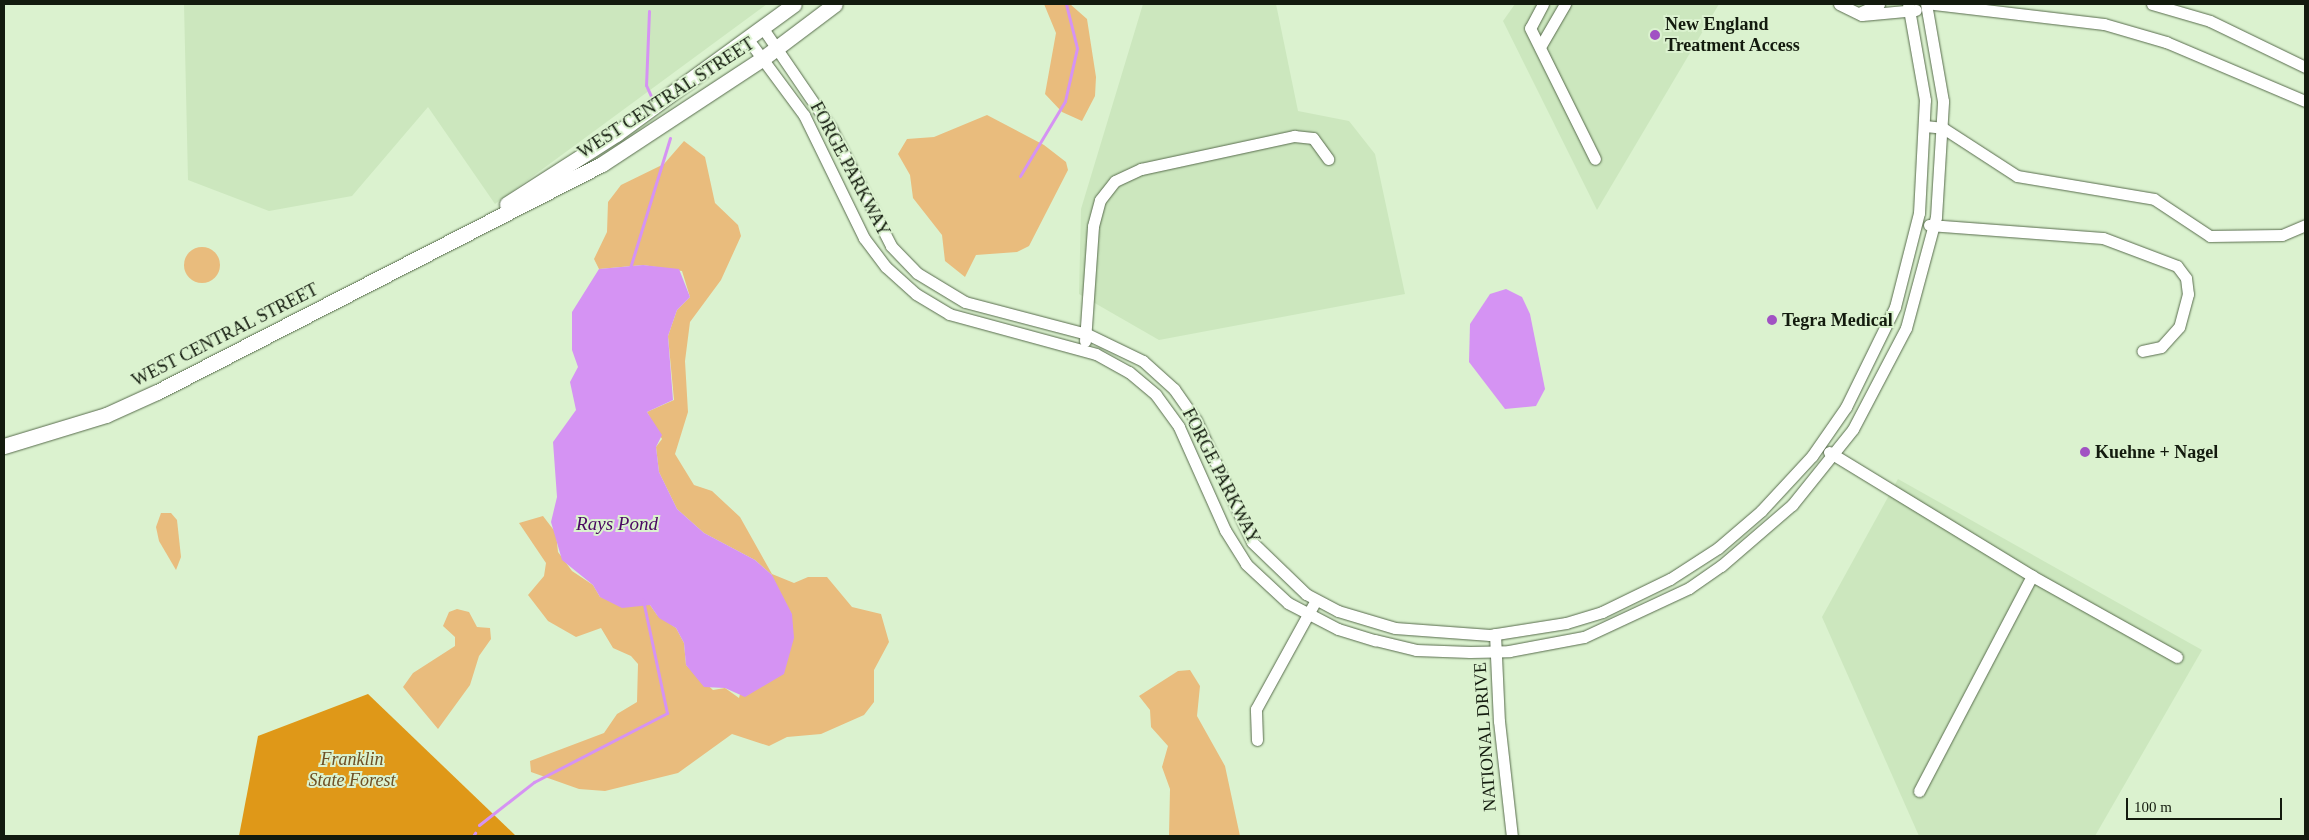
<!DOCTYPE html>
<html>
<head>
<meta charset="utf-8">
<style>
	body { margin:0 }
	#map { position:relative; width:2309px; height:840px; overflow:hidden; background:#dbf2cf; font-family:"Times New Roman",serif }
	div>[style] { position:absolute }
	.built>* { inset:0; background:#cce7be }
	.green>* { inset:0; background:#e9bc7d }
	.round { border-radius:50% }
	.forest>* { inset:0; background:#df9818 }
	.water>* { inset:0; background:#d593f3 }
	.stream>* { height:3px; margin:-1.5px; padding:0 1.5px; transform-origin:1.5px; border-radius:1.5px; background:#d593f3 }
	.roads { filter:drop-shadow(0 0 1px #586c4d) drop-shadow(0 0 1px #586c4d) }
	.minor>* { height:11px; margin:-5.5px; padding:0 5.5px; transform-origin:5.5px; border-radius:5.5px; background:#fff }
	.major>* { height:15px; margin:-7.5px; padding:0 7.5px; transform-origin:7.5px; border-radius:7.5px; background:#fff }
	.dots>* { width:14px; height:14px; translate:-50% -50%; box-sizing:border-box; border:2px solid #dbf2cf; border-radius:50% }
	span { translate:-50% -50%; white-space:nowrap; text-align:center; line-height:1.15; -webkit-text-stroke:4px #dbf2cf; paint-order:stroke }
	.poi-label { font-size:18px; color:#131b0e; font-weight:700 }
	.left { translate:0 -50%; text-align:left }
	.street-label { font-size:18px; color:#131b0e }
	.park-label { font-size:18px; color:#6d4f24; font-style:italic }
	.water-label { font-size:19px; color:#4a0861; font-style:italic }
	.frame { position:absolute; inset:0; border:5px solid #131b0e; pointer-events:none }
	.scale { position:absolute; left:2126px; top:798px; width:156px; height:22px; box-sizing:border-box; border:2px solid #131b0e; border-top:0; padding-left:6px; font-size:15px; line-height:18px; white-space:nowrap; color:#131b0e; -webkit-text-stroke:4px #dbf2cf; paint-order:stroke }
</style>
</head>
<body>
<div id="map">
	<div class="built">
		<div style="clip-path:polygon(184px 4px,767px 4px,495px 204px,428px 107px,352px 196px,269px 211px,188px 180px)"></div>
		<div style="clip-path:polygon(1143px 4px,1276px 4px,1298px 111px,1349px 121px,1375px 154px,1405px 294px,1159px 340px,1079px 294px,1081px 209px)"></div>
		<div style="clip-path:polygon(1515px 4px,1719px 4px,1597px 210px,1503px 21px)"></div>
		<div style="clip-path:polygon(1898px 479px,2202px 650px,2095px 836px,1919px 836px,1822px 617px)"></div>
	</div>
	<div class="green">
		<div style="clip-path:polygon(1044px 4px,1070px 4px,1087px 19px,1096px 77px,1095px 96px,1082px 121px,1062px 112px,1045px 94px,1056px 33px)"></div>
		<div style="clip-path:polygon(987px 115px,1044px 145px,1066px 162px,1068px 170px,1029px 246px,1017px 252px,976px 255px,965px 277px,945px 261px,942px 235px,913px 198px,910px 175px,898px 154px,907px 139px,934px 137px)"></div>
		<div style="clip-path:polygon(684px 141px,705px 157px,715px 203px,738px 225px,741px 236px,721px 280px,690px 322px,685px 361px,688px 412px,675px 454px,694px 485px,712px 491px,740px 517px,772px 574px,794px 583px,808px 577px,827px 577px,852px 607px,881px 614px,889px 642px,874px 670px,874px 702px,864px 715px,821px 734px,787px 737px,769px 746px,732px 734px,678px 773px,605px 791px,579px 789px,531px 772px,530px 761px,604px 733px,617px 714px,637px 702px,638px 664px,631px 656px,613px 648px,601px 628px,576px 637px,548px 621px,528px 595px,544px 576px,546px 563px,519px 523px,543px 516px,556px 533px,558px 552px,572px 571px,593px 585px,600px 597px,650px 605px,657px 615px,676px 628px,684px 643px,686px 665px,713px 690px,725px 688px,739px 698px,772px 575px,755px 560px,704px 533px,677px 509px,659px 472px,656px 447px,662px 439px,647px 412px,674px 400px,668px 336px,677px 310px,690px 297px,682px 271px,643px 265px,599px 269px,594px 259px,607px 232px,608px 202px,621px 185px,664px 164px)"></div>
		<div class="round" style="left:184px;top:247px;width:36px;height:36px"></div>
		<div style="clip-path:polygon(161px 513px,171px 513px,177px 520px,181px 557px,176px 570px,159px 541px,156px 527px)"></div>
		<div style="clip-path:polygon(457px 609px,469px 612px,477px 627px,490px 628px,491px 639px,479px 656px,470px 685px,438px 729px,403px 687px,413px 673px,455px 646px,455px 637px,443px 626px,449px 612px)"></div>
		<div style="clip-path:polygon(1190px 670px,1200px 686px,1197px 716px,1225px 766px,1240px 836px,1169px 836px,1170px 789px,1162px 767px,1168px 746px,1151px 727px,1150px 710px,1139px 696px,1178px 671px)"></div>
	</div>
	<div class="forest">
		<div style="clip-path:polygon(368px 694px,516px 836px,239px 836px,258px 736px)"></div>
	</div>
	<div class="water">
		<div style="clip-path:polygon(643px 265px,679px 269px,690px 297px,677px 310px,668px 336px,673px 400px,647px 412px,662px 435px,656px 447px,659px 472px,677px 509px,704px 533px,755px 560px,772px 575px,792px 614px,794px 638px,784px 674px,745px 697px,725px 688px,704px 687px,686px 665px,684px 643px,676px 628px,659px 618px,650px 605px,622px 608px,600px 597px,593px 585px,562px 560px,551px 522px,557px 497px,553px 442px,576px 410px,570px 382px,578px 367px,572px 350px,572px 312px,599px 269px)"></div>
		<div style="clip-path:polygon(1506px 289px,1522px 297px,1530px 314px,1545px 389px,1536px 406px,1505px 409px,1469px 362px,1470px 324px,1490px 294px)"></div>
	</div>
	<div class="stream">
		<div style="left:649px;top:11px;width:74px;rotate:92.3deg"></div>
		<div style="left:646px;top:85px;width:12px;rotate:66deg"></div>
		<div style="left:1020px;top:176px;width:87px;rotate:-59deg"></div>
		<div style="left:1065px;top:101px;width:54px;rotate:-77.2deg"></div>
		<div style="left:1077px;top:48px;width:45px;rotate:-104deg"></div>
		<div style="left:630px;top:268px;width:136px;rotate:-72.9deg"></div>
		<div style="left:479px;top:825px;width:70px;rotate:-38deg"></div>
		<div style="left:534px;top:782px;width:150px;rotate:-27.4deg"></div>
		<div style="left:667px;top:713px;width:116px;rotate:-102deg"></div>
		<div style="left:473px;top:836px;width:4px;rotate:-56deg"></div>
	</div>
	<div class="roads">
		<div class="minor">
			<div style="left:1543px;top:4px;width:27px;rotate:118deg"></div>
			<div style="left:1530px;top:28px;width:146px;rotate:63.6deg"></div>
			<div style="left:1839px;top:4px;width:25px;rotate:26deg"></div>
			<div style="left:1862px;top:15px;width:54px;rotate:-5.3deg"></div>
			<div style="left:1934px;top:4px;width:171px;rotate:6.7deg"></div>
			<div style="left:2104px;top:24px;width:65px;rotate:16.2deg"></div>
			<div style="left:2166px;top:42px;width:151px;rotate:23deg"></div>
			<div style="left:2152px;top:4px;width:60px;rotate:16.3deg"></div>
			<div style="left:2210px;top:21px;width:106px;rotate:25.8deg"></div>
			<div style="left:1859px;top:13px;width:22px;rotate:-24deg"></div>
			<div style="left:762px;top:27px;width:122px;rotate:55.7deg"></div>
			<div style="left:831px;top:128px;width:132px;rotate:63deg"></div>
			<div style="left:891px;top:246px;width:37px;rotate:46deg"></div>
			<div style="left:917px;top:273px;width:56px;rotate:31.1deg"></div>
			<div style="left:965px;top:302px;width:126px;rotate:14.7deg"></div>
			<div style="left:1087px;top:334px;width:62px;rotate:25.7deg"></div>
			<div style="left:1143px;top:361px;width:42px;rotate:42.1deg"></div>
			<div style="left:1174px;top:389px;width:38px;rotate:55deg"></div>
			<div style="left:1196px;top:420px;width:134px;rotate:65.3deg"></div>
			<div style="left:1252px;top:542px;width:75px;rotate:43.9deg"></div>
			<div style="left:1306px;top:594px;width:36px;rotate:28deg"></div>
			<div style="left:1338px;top:611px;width:59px;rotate:16.6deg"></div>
			<div style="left:1395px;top:628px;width:95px;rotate:4.2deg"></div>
			<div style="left:1490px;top:635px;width:77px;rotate:-9deg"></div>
			<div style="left:1566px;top:623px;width:38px;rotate:-17deg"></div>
			<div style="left:1602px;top:612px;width:76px;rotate:-25.9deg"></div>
			<div style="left:1670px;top:579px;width:57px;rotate:-32.9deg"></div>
			<div style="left:1718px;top:548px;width:57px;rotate:-40.7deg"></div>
			<div style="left:1761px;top:511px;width:75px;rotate:-47.2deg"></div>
			<div style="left:1812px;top:456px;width:60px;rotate:-55.2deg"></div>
			<div style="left:1846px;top:407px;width:111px;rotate:-63.9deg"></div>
			<div style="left:1895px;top:307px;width:97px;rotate:-75.7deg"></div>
			<div style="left:1919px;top:213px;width:113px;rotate:-87deg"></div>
			<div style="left:1925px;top:100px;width:97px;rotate:-100deg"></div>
			<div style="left:747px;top:38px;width:96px;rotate:53.5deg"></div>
			<div style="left:804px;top:115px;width:137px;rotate:64deg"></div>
			<div style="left:864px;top:238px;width:36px;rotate:53deg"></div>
			<div style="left:886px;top:267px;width:40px;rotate:42deg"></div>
			<div style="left:916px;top:294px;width:39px;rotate:31deg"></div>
			<div style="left:949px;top:314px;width:152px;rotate:15.2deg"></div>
			<div style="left:1096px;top:354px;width:38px;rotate:29deg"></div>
			<div style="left:1129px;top:372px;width:35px;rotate:40deg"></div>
			<div style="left:1156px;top:395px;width:39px;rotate:54deg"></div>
			<div style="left:1179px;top:427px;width:113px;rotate:65.9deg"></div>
			<div style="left:1225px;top:530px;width:40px;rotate:58deg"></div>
			<div style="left:1246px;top:564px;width:57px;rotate:42.9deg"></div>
			<div style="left:1288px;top:603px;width:56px;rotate:27.5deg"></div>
			<div style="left:1338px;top:629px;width:39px;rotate:17deg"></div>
			<div style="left:1375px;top:640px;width:42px;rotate:13.7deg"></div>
			<div style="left:1416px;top:650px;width:54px;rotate:2.1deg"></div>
			<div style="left:1470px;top:652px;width:39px;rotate:-1deg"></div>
			<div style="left:1509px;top:651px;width:76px;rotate:-10.6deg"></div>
			<div style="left:1584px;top:637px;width:116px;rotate:-25deg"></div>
			<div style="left:1689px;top:588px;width:39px;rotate:-35deg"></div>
			<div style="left:1721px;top:566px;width:94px;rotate:-40.7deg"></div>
			<div style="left:1792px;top:505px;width:97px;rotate:-51.2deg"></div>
			<div style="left:1853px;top:429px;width:114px;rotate:-62.3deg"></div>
			<div style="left:1906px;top:328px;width:115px;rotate:-74.9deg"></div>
			<div style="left:1936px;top:217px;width:116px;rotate:-86.5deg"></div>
			<div style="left:1943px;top:101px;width:98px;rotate:-99.9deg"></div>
			<div style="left:1540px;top:47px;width:50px;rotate:-59.8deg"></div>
			<div style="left:1925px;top:126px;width:18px;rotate:6deg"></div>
			<div style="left:1943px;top:128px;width:88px;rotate:33deg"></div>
			<div style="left:2017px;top:176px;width:139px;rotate:9.5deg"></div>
			<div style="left:2154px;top:199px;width:67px;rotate:33.5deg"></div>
			<div style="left:2210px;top:236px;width:72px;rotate:-0.8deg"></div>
			<div style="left:2282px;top:235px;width:25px;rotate:-23deg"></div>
			<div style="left:1929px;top:225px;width:174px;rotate:4.3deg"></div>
			<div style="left:2103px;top:238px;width:79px;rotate:20.7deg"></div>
			<div style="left:2177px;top:266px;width:15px;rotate:53deg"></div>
			<div style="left:2186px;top:278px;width:16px;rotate:83deg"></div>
			<div style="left:2188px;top:294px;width:34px;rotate:105deg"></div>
			<div style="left:2179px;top:327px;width:27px;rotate:132deg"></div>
			<div style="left:2161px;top:347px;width:19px;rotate:168deg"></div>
			<div style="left:1085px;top:341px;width:115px;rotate:-86deg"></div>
			<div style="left:1093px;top:226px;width:27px;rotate:-75deg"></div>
			<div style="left:1100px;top:200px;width:24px;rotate:-52deg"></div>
			<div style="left:1115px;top:181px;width:29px;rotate:-25deg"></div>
			<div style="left:1141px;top:169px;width:157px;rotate:-12.2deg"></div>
			<div style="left:1294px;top:136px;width:19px;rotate:6deg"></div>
			<div style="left:1313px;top:138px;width:26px;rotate:54deg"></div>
			<div style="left:1829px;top:452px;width:238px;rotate:31.4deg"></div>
			<div style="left:1495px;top:634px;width:87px;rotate:87.4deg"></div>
			<div style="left:1499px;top:721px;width:116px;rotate:83.6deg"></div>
			<div style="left:1257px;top:740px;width:31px;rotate:-92deg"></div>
			<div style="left:1256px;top:709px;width:124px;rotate:-61.2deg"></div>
			<div style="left:1919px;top:791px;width:243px;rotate:-62.3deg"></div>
			<div style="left:2032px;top:576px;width:166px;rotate:29.2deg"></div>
		</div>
		<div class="major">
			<div style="left:507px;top:204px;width:130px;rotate:-32.7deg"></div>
			<div style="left:616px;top:134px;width:220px;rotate:-36.1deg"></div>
			<div style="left:4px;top:446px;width:107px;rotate:-16.9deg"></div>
			<div style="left:106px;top:415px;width:56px;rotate:-24.3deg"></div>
			<div style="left:157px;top:392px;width:500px;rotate:-27.13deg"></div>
			<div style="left:602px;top:164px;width:191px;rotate:-33.3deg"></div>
			<div style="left:762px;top:59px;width:91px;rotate:-37deg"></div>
		</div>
	</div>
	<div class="dots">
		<div style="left:1655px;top:35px;background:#a152c3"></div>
		<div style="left:1772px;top:320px;background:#a152c3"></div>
		<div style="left:2085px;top:452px;background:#a152c3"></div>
	</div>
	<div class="poi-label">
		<span class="left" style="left:1665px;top:35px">New England<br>Treatment Access</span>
		<span class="left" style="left:1782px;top:320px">Tegra Medical</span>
		<span class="left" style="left:2095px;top:452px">Kuehne + Nagel</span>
	</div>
	<div class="street-label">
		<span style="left:666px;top:98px;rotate:-33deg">WEST CENTRAL STREET</span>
		<span style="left:850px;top:169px;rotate:62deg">FORGE PARKWAY</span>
		<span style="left:225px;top:335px;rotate:-27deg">WEST CENTRAL STREET</span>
		<span style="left:1221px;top:476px;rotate:63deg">FORGE PARKWAY</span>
		<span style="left:1485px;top:737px;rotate:-94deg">NATIONAL DRIVE</span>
	</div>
	<div class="park-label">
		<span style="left:352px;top:770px">Franklin<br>State Forest</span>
	</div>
	<div class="water-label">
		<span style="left:617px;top:524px">Rays Pond</span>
	</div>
	<div class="frame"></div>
	<div class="scale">100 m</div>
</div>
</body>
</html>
